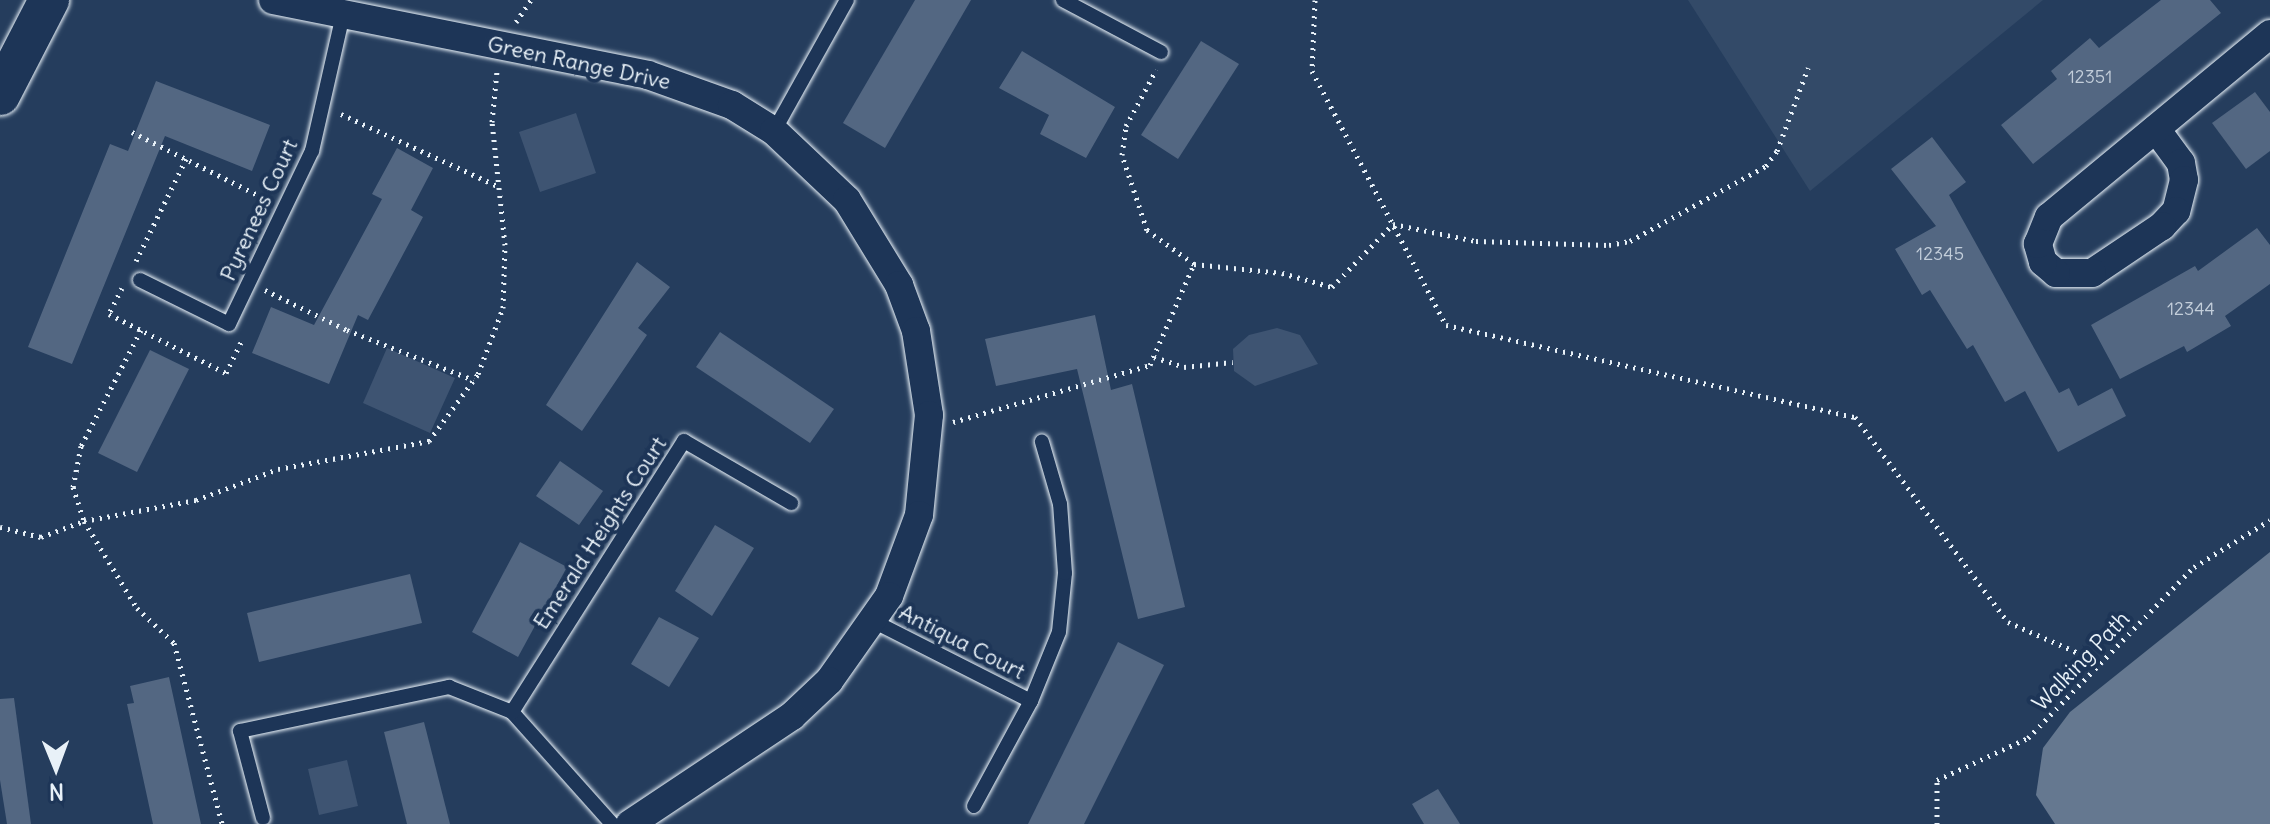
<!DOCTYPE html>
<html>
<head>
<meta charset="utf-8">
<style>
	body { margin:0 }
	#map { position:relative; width:2270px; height:824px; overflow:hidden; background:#253d5d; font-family:Delius,sans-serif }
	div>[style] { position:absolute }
	.built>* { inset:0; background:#334a68 }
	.green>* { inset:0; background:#3e5472 }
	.water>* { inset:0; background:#657890 }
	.building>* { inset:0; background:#536782 }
	.path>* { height:5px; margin-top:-2.5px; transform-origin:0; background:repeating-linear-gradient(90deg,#e8f1f8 0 2px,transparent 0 8px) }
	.roads { filter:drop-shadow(0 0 2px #e8f1f8) drop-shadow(0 0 2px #e8f1f8) }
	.lane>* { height:14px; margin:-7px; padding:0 7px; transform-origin:7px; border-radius:7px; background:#1d3557 }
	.street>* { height:28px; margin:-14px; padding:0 14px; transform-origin:14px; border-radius:14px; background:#1d3557 }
	.secondary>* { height:40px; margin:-20px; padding:0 20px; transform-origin:20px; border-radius:20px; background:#1d3557 }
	span { translate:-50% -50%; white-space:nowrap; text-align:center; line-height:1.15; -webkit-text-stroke:8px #1d3557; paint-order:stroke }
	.number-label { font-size:18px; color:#c3ceda }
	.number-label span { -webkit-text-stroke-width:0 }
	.street-label { font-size:22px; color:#e8f1f8 }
	.north { position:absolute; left:16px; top:728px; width:80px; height:80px; -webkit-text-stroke:6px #1d3557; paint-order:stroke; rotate:179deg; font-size:22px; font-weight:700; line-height:32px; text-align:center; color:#e8f1f8 }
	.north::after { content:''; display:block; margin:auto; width:28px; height:36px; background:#e8f1f8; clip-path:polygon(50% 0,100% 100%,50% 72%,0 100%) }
</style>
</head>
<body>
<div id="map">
	<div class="built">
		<div style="clip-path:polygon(1688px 0,2043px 0,1810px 191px)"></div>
	</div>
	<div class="green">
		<div style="clip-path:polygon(576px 113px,596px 173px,540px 192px,519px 132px)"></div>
		<div style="clip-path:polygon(1277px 328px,1300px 335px,1318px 364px,1255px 386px,1234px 371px,1233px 349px,1249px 335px)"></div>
		<div style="clip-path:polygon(387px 348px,455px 378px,430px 433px,363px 403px)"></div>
		<div style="clip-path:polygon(347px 760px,358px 806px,319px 815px,308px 769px)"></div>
	</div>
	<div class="water">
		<div style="clip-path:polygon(2270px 552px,2270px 824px,2055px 824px,2036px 795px,2043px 748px,2070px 712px)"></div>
	</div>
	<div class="building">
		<div style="clip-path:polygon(915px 0,971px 0,885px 148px,843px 123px)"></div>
		<div style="clip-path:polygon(2161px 0,2210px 0,2221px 13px,2033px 164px,2001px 125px,2057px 79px,2051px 71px,2090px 38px,2099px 48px)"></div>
		<div style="clip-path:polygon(1201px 41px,1239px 64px,1178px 159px,1141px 135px)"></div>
		<div style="clip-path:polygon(1022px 51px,1115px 107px,1086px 158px,1040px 134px,1049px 115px,999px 88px)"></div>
		<div style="clip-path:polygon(156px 81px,270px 125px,252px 171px,165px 136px,72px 364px,28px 347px,110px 144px,128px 151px)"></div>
		<div style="clip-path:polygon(2255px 92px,2270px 112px,2270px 151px,2246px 169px,2212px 123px)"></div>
		<div style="clip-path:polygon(1932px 137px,1966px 182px,1949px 195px,2059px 393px,2069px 388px,2078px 406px,2112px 388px,2126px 416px,2058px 452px,2025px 391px,2005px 402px,1973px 345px,1967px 349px,1930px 290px,1922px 295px,1895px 249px,1936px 226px,1891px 169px)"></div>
		<div style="clip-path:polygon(397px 148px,433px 168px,411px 210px,423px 217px,368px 320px,358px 315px,329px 384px,252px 353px,271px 307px,314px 325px,382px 199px,372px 194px)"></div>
		<div style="clip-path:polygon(2257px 228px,2270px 245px,2270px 284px,2225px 316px,2231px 326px,2187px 352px,2184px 346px,2120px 379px,2091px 325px,2195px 266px,2198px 271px)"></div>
		<div style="clip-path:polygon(637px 262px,670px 287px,638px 328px,647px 335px,582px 431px,546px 405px)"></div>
		<div style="clip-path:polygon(1095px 315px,1111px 390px,1132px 384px,1185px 607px,1138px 619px,1077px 369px,996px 386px,985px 339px)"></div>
		<div style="clip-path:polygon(720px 332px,834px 409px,810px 443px,696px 367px)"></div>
		<div style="clip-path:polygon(150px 350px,189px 369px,137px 472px,98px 453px)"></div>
		<div style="clip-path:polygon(560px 461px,603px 491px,579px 525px,536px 496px)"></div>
		<div style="clip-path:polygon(715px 525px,754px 548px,712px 616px,675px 591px)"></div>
		<div style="clip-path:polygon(520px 542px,567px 567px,518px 657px,472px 632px)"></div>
		<div style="clip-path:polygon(410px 574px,422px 623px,259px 662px,247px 613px)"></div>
		<div style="clip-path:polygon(659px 617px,699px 638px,669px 687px,631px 664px)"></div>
		<div style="clip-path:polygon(1118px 642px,1164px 665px,1084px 824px,1028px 824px)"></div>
		<div style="clip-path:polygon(169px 677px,201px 824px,153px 824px,127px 704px,134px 703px,130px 686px)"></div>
		<div style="clip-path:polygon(14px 698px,31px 824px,7px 824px,0 780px,0 699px)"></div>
		<div style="clip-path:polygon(424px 722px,450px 824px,407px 824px,384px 732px)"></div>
		<div style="clip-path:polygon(1438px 789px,1460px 824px,1424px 824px,1412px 804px)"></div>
	</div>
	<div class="path">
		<div style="left:1315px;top:0;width:71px;rotate:92.4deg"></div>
		<div style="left:1312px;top:71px;width:287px;rotate:62.2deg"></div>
		<div style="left:1446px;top:325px;width:419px;rotate:12.7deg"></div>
		<div style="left:1855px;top:417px;width:256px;rotate:53.3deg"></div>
		<div style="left:2008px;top:622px;width:102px;rotate:23.8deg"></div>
		<div style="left:516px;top:22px;width:27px;rotate:-56deg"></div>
		<div style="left:341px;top:114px;width:175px;rotate:24.7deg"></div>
		<div style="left:132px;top:132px;width:152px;rotate:26.6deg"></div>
		<div style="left:136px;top:261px;width:114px;rotate:-63.9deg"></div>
		<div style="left:1194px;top:264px;width:88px;rotate:5.8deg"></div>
		<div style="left:1282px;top:273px;width:52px;rotate:15.6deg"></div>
		<div style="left:1332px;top:287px;width:88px;rotate:-45.9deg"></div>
		<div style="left:1393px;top:224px;width:85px;rotate:11.6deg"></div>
		<div style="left:1476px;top:241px;width:133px;rotate:1.7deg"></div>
		<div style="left:1609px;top:245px;width:21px;rotate:-11deg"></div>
		<div style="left:1630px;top:241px;width:155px;rotate:-28.9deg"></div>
		<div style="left:1766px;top:166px;width:19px;rotate:-54deg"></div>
		<div style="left:1777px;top:151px;width:89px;rotate:-69.5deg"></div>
		<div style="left:122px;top:288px;width:29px;rotate:117deg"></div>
		<div style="left:109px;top:314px;width:131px;rotate:26.8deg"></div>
		<div style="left:226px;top:373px;width:39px;rotate:-64deg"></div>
		<div style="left:265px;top:290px;width:91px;rotate:26deg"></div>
		<div style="left:347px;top:330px;width:136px;rotate:21.5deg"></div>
		<div style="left:141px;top:330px;width:131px;rotate:117.3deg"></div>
		<div style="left:81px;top:446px;width:42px;rotate:101deg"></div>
		<div style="left:73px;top:487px;width:36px;rotate:72deg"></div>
		<div style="left:84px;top:521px;width:102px;rotate:58.7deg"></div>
		<div style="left:137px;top:608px;width:51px;rotate:43.4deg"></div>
		<div style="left:174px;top:643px;width:187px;rotate:75.1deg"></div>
		<div style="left:1154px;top:357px;width:32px;rotate:18deg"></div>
		<div style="left:1184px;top:367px;width:49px;rotate:-5.8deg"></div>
		<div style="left:953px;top:422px;width:205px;rotate:-16.1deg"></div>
		<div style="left:1150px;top:365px;width:110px;rotate:-66.5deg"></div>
		<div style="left:1194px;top:264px;width:58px;rotate:-144.1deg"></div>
		<div style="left:1147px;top:230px;width:79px;rotate:-108.4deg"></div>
		<div style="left:1122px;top:155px;width:29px;rotate:-82deg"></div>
		<div style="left:1126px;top:126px;width:64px;rotate:-61.8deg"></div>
		<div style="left:0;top:527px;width:42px;rotate:13.7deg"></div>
		<div style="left:41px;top:537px;width:46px;rotate:-20.4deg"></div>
		<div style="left:84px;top:521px;width:114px;rotate:-10.6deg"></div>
		<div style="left:196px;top:500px;width:88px;rotate:-20.7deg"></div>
		<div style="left:278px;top:469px;width:154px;rotate:-10.5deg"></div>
		<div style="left:429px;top:441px;width:83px;rotate:-53.8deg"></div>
		<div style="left:478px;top:374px;width:71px;rotate:-69.3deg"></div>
		<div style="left:503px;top:308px;width:63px;rotate:-88.2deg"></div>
		<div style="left:505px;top:245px;width:124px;rotate:-96deg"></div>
		<div style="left:492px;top:122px;width:51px;rotate:-84.4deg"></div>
		<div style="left:1937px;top:824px;width:44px;rotate:-90deg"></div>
		<div style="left:1937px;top:780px;width:100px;rotate:-24.8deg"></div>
		<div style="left:2028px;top:738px;width:238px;rotate:-45.9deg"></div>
		<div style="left:2194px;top:567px;width:89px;rotate:-31.7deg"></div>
	</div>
	<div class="roads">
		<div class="lane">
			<div style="left:1063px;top:0;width:111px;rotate:28deg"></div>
			<div style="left:774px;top:131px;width:150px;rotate:-60.9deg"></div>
			<div style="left:140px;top:280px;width:99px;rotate:26.3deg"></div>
			<div style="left:229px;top:324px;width:192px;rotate:-64.4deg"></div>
			<div style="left:312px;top:151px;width:139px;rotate:-77.2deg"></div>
			<div style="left:873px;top:621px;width:177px;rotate:26.9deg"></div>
			<div style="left:512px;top:712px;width:150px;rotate:48.2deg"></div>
			<div style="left:974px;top:806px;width:119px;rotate:-61.5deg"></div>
			<div style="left:1031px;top:701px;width:74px;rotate:-67.9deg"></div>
			<div style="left:1059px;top:632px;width:59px;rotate:-84.2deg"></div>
			<div style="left:1065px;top:573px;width:69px;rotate:-94.1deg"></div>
			<div style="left:1060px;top:504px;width:65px;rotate:-106.2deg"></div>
			<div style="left:263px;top:818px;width:90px;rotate:-104.8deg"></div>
			<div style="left:240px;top:731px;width:214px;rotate:-11.9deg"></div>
			<div style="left:449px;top:687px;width:68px;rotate:21.6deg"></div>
			<div style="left:512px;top:712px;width:321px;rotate:-57.6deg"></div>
			<div style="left:684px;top:441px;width:124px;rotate:30.1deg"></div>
		</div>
		<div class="street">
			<div style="left:273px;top:0;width:382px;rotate:11.3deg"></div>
			<div style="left:648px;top:75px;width:89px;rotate:19.7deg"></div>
			<div style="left:732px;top:105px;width:49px;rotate:31.8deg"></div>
			<div style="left:774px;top:131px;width:100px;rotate:43.4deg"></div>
			<div style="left:847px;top:200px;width:100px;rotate:58.5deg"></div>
			<div style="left:899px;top:285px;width:49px;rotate:69.7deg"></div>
			<div style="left:916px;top:331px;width:85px;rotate:81.2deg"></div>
			<div style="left:929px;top:415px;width:100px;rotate:95.7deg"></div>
			<div style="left:919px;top:515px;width:86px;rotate:110.3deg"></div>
			<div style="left:889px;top:596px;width:104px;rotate:125.2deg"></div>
			<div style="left:829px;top:681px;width:51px;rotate:136.6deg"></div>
			<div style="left:792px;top:716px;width:195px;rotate:146.3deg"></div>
			<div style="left:2156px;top:129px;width:42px;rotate:53.7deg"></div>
			<div style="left:2181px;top:163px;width:17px;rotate:80deg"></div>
			<div style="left:2184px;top:180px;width:32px;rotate:104deg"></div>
			<div style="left:2176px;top:211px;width:21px;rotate:133deg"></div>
			<div style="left:2162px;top:226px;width:84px;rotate:146.1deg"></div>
			<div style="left:2092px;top:273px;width:36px;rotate:180deg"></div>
			<div style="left:2056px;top:273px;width:17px;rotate:-140deg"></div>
			<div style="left:2043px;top:262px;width:19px;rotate:-106deg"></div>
			<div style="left:2038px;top:244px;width:29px;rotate:-68deg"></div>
			<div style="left:2049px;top:217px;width:287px;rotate:-39.6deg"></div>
		</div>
		<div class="secondary">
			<div style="left:0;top:95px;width:107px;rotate:-62.7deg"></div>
		</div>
	</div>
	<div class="number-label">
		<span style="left:2090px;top:77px">12351</span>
		<span style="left:1940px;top:254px">12345</span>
		<span style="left:2191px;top:309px">12344</span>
	</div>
	<div class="street-label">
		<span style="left:579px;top:63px;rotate:12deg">Green Range Drive</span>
		<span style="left:259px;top:210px;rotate:-65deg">Pyrenees Court</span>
		<span style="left:600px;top:533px;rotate:-57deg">Emerald Heights Court</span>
		<span style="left:962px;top:642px;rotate:27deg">Antiqua Court</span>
		<span style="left:2081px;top:661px;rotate:-46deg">Walking Path</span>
	</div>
	<div class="north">N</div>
</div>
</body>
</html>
